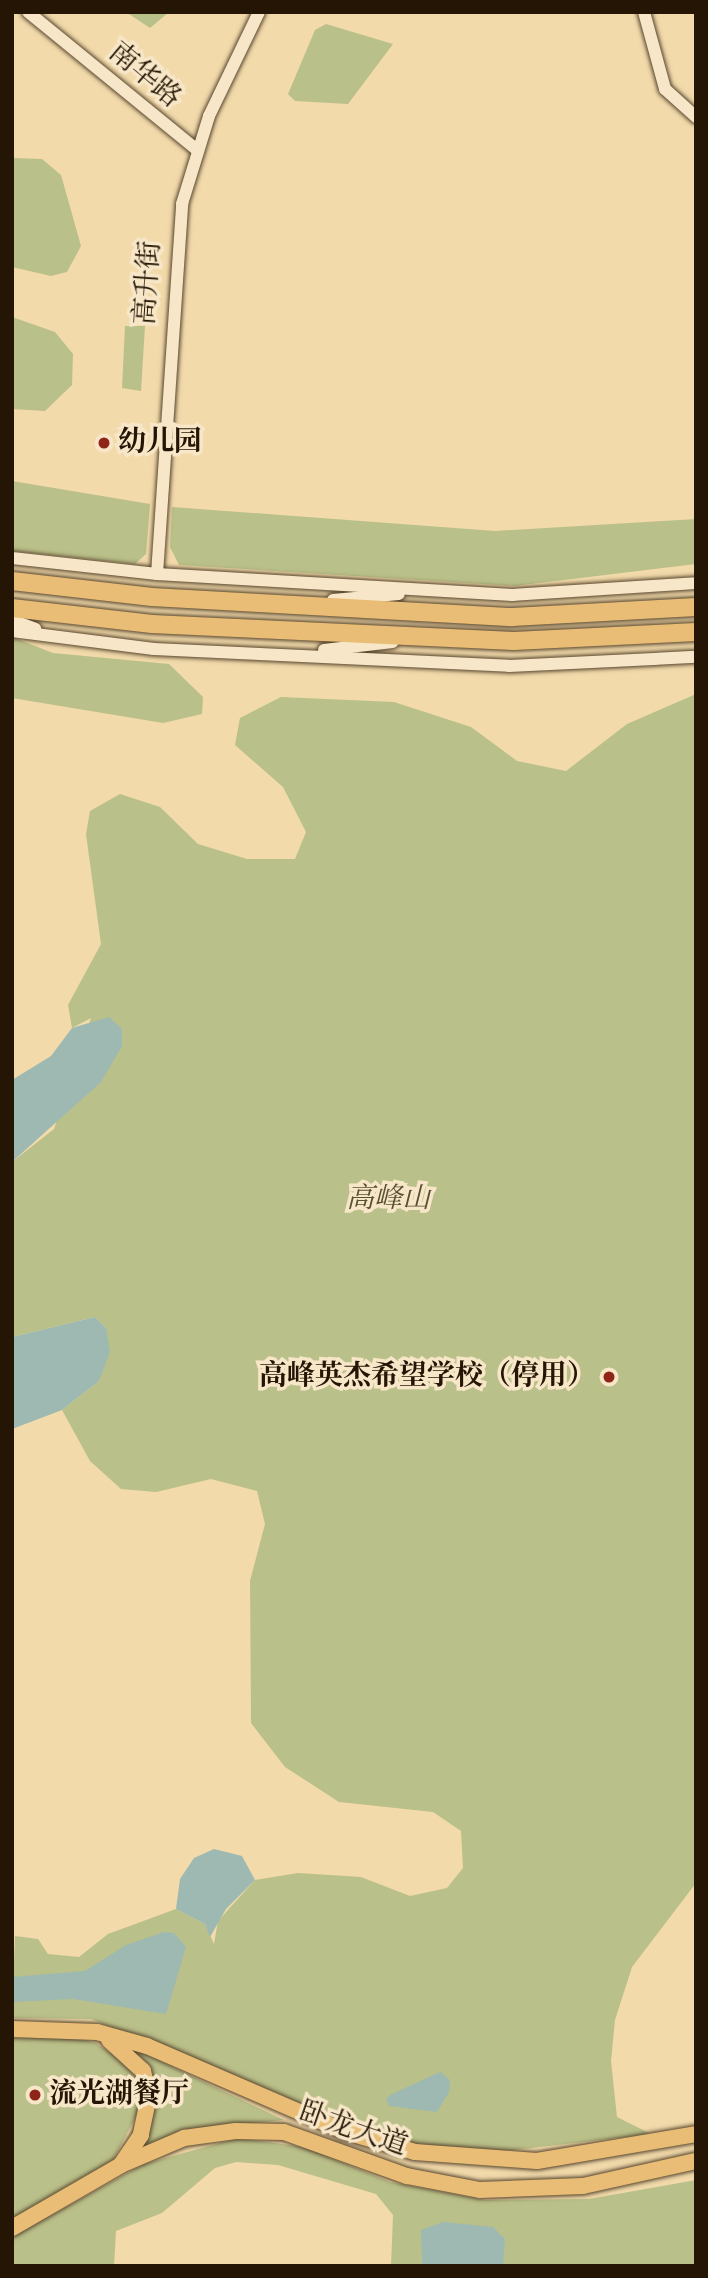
<!DOCTYPE html>
<html>
<head>
<meta charset="utf-8">
<style>
	body { margin:0 }
	#map { position:relative; width:708px; height:2278px; overflow:hidden; background:#f2daab; font-family:"Old Standard TT","Noto Serif SC",serif }
	div>[style] { position:absolute }
	.green>* { inset:0; background:#bac089 }
	.water>* { inset:0; background:#9db9b2 }
	.roads { filter:drop-shadow(0 0 2px #58462e) drop-shadow(0 0 2px #58462e) }
	.minor>* { height:12px; margin:-6px; padding:0 6px; transform-origin:6px; border-radius:6px; background:#f7e7c8 }
	.major>* { height:16px; margin:-8px; padding:0 8px; transform-origin:8px; border-radius:8px; background:#e9bd76 }
	.highway>* { height:18px; margin:-9px; padding:0 9px; transform-origin:9px; border-radius:9px; background:#e9bd76 }
	.dots>* { width:19px; height:19px; translate:-50% -50%; box-sizing:border-box; border:4px solid #f7e7c8; border-radius:50% }
	span { translate:-50% -50%; white-space:nowrap; text-align:center; line-height:1.15; -webkit-text-stroke:7px #f7e7c8; paint-order:stroke }
	.street-label { font-size:28px; color:#241504 }
	.poi-label { font-size:28px; color:#241504; font-weight:700 }
	.left { translate:0 -50%; text-align:left }
	.right { translate:-100% -50%; text-align:right }
	.park-label { font-size:28px; color:#585133; font-style:italic }
	.frame { position:absolute; inset:0; border:14px solid #241504; pointer-events:none }
</style>
</head>
<body>
<div id="map">
	<div class="green">
		<div style="clip-path:polygon(126px 12px,169px 12px,150px 28px)"></div>
		<div style="clip-path:polygon(326px 24px,393px 44px,348px 104px,295px 101px,288px 94px,315px 30px)"></div>
		<div style="clip-path:polygon(12px 158px,42px 159px,61px 175px,81px 246px,67px 272px,51px 276px,12px 267px)"></div>
		<div style="clip-path:polygon(12px 317px,55px 332px,73px 354px,72px 385px,45px 411px,12px 409px)"></div>
		<div style="clip-path:polygon(125px 326px,145px 326px,141px 391px,122px 388px)"></div>
		<div style="clip-path:polygon(12px 481px,150px 504px,146px 554px,135px 564px,12px 551px)"></div>
		<div style="clip-path:polygon(172px 507px,495px 531px,696px 519px,696px 564px,514px 586px,179px 565px,170px 547px)"></div>
		<div style="clip-path:polygon(12px 637px,53px 653px,169px 664px,203px 697px,202px 714px,163px 723px,12px 698px)"></div>
		<div style="clip-path:polygon(696px 694px,696px 1883px,632px 1967px,615px 2020px,611px 2061px,617px 2117px,651px 2134px,480px 2154px,412px 2143px,346px 2123px,91px 2019px,12px 2018px,15px 1936px,38px 1939px,48px 1954px,79px 1957px,108px 1934px,176px 1909px,205px 1924px,214px 1944px,218px 1921px,255px 1880px,298px 1873px,361px 1877px,410px 1896px,447px 1888px,463px 1868px,461px 1831px,433px 1812px,339px 1802px,285px 1767px,251px 1723px,250px 1581px,265px 1524px,257px 1491px,211px 1479px,156px 1492px,121px 1489px,90px 1461px,62px 1410px,99px 1381px,106px 1328px,95px 1317px,12px 1337px,12px 1162px,54px 1129px,91px 1018px,72px 1028px,68px 1005px,101px 944px,86px 834px,90px 811px,120px 794px,160px 807px,198px 844px,247px 859px,295px 859px,306px 832px,283px 787px,235px 745px,240px 718px,281px 697px,394px 702px,471px 727px,517px 761px,566px 771px,627px 724px)"></div>
		<div style="clip-path:polygon(68px 2035px,96px 2043px,125px 2063px,139px 2083px,140px 2109px,113px 2160px,12px 2219px,12px 2038px)"></div>
		<div style="clip-path:polygon(133px 2049px,160px 2061px,284px 2120px,182px 2130px,141px 2150px,158px 2099px,150px 2066px)"></div>
		<div style="clip-path:polygon(238px 2138px,304px 2147px,390px 2182px,485px 2200px,589px 2199px,696px 2180px,696px 2266px,391px 2266px,393px 2215px,376px 2194px,278px 2165px,236px 2162px,215px 2168px,162px 2213px,116px 2231px,114px 2266px,12px 2266px,12px 2237px,144px 2164px)"></div>
	</div>
	<div class="water">
		<div style="clip-path:polygon(109px 1017px,122px 1029px,122px 1046px,101px 1082px,12px 1162px,12px 1080px,51px 1056px,72px 1028px)"></div>
		<div style="clip-path:polygon(95px 1317px,106px 1328px,110px 1352px,99px 1381px,62px 1410px,12px 1429px,12px 1337px)"></div>
		<div style="clip-path:polygon(214px 1849px,242px 1856px,255px 1880px,226px 1909px,210px 1937px,205px 1924px,176px 1909px,180px 1879px,194px 1858px)"></div>
		<div style="clip-path:polygon(164px 1932px,174px 1933px,186px 1947px,166px 2014px,73px 1999px,12px 2002px,12px 1977px,85px 1971px,126px 1945px)"></div>
		<div style="clip-path:polygon(440px 2072px,450px 2080px,449px 2092px,437px 2112px,389px 2106px,386px 2099px,392px 2094px)"></div>
		<div style="clip-path:polygon(443px 2222px,493px 2227px,505px 2239px,503px 2266px,422px 2266px,421px 2230px)"></div>
	</div>
	<div class="roads">
		<div class="minor">
			<div style="left:28px;top:12px;width:218px;rotate:39.2deg"></div>
			<div style="left:644px;top:12px;width:80px;rotate:74.7deg"></div>
			<div style="left:665px;top:89px;width:42px;rotate:42.1deg"></div>
			<div style="left:12px;top:558px;width:146px;rotate:6.3deg"></div>
			<div style="left:157px;top:574px;width:356px;rotate:3.4deg"></div>
			<div style="left:512px;top:595px;width:184px;rotate:-3.7deg"></div>
			<div style="left:157px;top:574px;width:371px;rotate:-86.1deg"></div>
			<div style="left:182px;top:204px;width:92px;rotate:-72.9deg"></div>
			<div style="left:209px;top:116px;width:115px;rotate:-64.3deg"></div>
			<div style="left:333px;top:600px;width:66px;rotate:-5.2deg"></div>
			<div style="left:12px;top:620px;width:25px;rotate:21deg"></div>
			<div style="left:12px;top:631px;width:143px;rotate:7.2deg"></div>
			<div style="left:154px;top:649px;width:355px;rotate:2.7deg"></div>
			<div style="left:509px;top:666px;width:187px;rotate:-2.8deg"></div>
			<div style="left:324px;top:650px;width:69px;rotate:-6.6deg"></div>
		</div>
		<div class="major">
			<div style="left:12px;top:2029px;width:85px;rotate:2deg"></div>
			<div style="left:97px;top:2032px;width:52px;rotate:15.6deg"></div>
			<div style="left:147px;top:2046px;width:214px;rotate:23.4deg"></div>
			<div style="left:343px;top:2131px;width:75px;rotate:16.3deg"></div>
			<div style="left:415px;top:2152px;width:122px;rotate:4.2deg"></div>
			<div style="left:537px;top:2161px;width:161px;rotate:-9.6deg"></div>
			<div style="left:109px;top:2040px;width:46px;rotate:42.4deg"></div>
			<div style="left:143px;top:2071px;width:26px;rotate:77deg"></div>
			<div style="left:149px;top:2096px;width:40px;rotate:102deg"></div>
			<div style="left:141px;top:2135px;width:36px;rotate:124deg"></div>
			<div style="left:12px;top:2228px;width:126px;rotate:-30deg"></div>
			<div style="left:121px;top:2165px;width:69px;rotate:-23.2deg"></div>
			<div style="left:184px;top:2138px;width:52px;rotate:-7.7deg"></div>
			<div style="left:236px;top:2131px;width:48px;rotate:1.2deg"></div>
			<div style="left:284px;top:2132px;width:131px;rotate:19.7deg"></div>
			<div style="left:407px;top:2176px;width:74px;rotate:10.9deg"></div>
			<div style="left:480px;top:2190px;width:103px;rotate:-2.2deg"></div>
			<div style="left:583px;top:2186px;width:116px;rotate:-12.5deg"></div>
		</div>
		<div class="highway">
			<div style="left:12px;top:581px;width:141px;rotate:6.5deg"></div>
			<div style="left:152px;top:597px;width:361px;rotate:3.2deg"></div>
			<div style="left:512px;top:617px;width:184px;rotate:-3.1deg"></div>
			<div style="left:12px;top:608px;width:141px;rotate:6.5deg"></div>
			<div style="left:152px;top:624px;width:362px;rotate:2.7deg"></div>
			<div style="left:514px;top:641px;width:182px;rotate:-2.8deg"></div>
		</div>
	</div>
	<div class="dots">
		<div style="left:104px;top:443px;background:#8f2418"></div>
		<div style="left:609px;top:1377px;background:#8f2418"></div>
		<div style="left:35px;top:2095px;background:#8f2418"></div>
	</div>
	<div class="street-label">
		<span style="left:144px;top:76px;rotate:40deg">南华路</span>
		<span style="left:149px;top:283px;rotate:-86deg">高升街</span>
		<span style="left:353px;top:2130px;rotate:19deg">卧龙大道</span>
	</div>
	<div class="poi-label">
		<span class="left" style="left:118px;top:443px">幼儿园</span>
		<span class="right" style="left:595px;top:1377px">高峰英杰希望学校（停用）</span>
		<span class="left" style="left:49px;top:2095px">流光湖餐厅</span>
	</div>
	<div class="park-label">
		<span style="left:388px;top:1200px">高峰山</span>
	</div>
	<div class="frame"></div>
</div>
</body>
</html>
